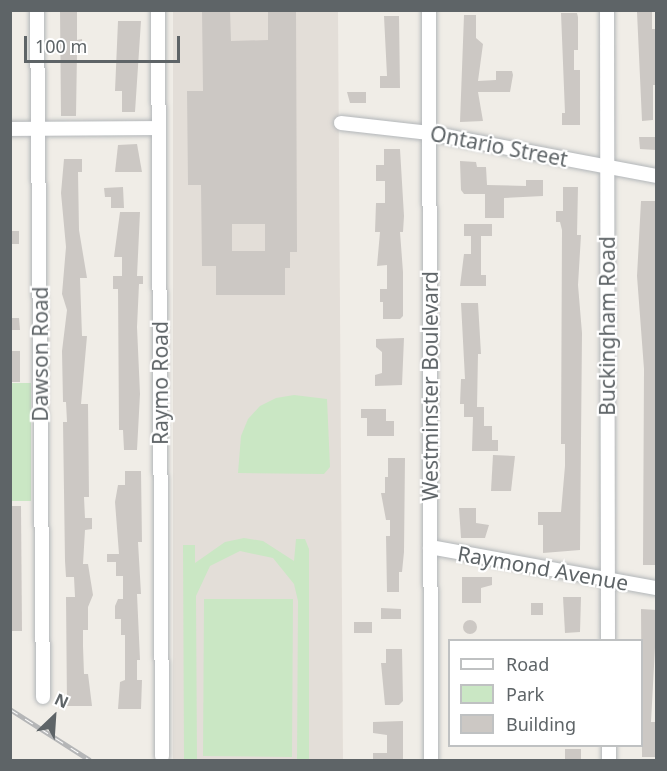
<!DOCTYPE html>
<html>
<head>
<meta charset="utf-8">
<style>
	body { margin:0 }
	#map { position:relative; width:667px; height:771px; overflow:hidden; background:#f0ede7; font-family:"Noto Sans",sans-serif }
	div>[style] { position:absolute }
	.education>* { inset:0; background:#e3ded8 }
	.green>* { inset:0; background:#cae7c4 }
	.building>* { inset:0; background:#ccc8c4 }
	.round { border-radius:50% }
	.roads { filter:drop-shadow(0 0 2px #b2b6b9) drop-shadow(0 0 2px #b2b6b9) }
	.minor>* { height:14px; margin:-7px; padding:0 7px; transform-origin:7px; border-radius:7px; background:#fff }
	.rail>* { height:5px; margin-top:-2.5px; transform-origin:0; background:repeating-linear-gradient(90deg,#fff 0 9px,#b5b6b7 0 18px); box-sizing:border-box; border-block:2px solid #b5b6b7 }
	span { translate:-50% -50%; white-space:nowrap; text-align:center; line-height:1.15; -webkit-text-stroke:4.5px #fff; paint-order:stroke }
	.street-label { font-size:21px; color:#5e6467 }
	.frame { position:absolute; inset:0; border:12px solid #5e6467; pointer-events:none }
	.legend { position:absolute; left:448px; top:639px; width:195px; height:108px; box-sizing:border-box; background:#fff; border:2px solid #bfc1c2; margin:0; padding:8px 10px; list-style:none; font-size:18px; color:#5e6467 }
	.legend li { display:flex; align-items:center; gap:12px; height:30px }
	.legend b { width:30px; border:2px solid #bfc1c2 }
	.north { position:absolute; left:24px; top:687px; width:60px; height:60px; -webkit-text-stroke:4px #fff; paint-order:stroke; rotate:25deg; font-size:16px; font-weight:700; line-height:24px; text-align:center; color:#5e6467 }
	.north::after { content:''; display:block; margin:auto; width:21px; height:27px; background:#5e6467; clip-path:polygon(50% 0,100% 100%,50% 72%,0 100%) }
	.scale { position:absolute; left:24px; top:36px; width:156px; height:27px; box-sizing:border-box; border:3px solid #5e6467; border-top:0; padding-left:8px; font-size:18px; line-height:21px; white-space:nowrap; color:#5e6467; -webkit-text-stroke:4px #fff; paint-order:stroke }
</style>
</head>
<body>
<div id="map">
	<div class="education">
		<div style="clip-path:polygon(173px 11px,338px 11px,343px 760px,173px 760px)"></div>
	</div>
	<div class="green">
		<div style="clip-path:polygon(10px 383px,31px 383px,31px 501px,11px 501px)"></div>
		<div style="clip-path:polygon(294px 395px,327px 399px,330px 467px,324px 474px,238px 473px,241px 436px,248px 419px,260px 406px,276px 398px)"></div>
		<div style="clip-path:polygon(244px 538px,263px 541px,294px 561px,296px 539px,305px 539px,309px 549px,309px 760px,297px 760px,298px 601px,294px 584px,273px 558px,240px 551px,210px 566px,196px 596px,197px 760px,184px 759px,183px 545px,195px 545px,195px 563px,225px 542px)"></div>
		<div style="clip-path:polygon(204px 599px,293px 599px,292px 757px,203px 756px)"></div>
	</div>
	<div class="building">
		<div style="clip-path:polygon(60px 10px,77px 10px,77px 40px,82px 39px,83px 52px,77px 52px,76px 116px,61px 116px)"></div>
		<div style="clip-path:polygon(evenodd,202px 10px,230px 10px,231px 41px,268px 40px,268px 10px,296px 10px,297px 252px,290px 252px,290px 268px,285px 268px,285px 295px,216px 295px,216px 266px,202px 266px,201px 185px,188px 185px,187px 91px,203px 91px,202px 10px,232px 224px,265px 224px,265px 251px,232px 251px,232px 224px)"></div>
		<div style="clip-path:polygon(652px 10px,652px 29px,657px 29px,657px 85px,653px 85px,653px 120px,642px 121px,637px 12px)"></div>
		<div style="clip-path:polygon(561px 13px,577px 13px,578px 17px,578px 50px,574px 50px,574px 70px,580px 70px,580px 125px,562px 125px,562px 113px,565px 113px)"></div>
		<div style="clip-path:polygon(464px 15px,476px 15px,476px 38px,483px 44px,478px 81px,496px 80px,496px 71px,512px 71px,513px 75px,510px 92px,478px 92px,483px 121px,460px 122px)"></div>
		<div style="clip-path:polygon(384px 16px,399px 16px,400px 88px,380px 88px,380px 76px,387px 76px)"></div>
		<div style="clip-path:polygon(118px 21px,141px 21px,135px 112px,122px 112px,122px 91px,115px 91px)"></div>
		<div style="clip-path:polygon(347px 92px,366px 92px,366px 103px,350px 103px)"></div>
		<div style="clip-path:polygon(639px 137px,656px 137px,656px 150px,640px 149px)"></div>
		<div style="clip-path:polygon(137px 144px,142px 172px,115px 172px,118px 145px)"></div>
		<div style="clip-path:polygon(384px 149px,400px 149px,404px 216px,403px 232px,400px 232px,403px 272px,403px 316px,400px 319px,383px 319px,383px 302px,380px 302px,380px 289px,387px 289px,387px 265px,377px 266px,380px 232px,375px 232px,376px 203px,385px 203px,385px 181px,376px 181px,376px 165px,384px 165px)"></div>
		<div style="clip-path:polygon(64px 159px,82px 159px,82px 172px,78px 172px,79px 230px,87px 278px,80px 278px,82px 336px,87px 336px,81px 404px,88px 404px,89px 497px,84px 497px,85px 518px,92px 518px,92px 529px,85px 530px,83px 564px,88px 564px,93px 595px,88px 607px,88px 630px,83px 630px,83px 646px,84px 674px,88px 674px,92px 706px,67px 706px,66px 597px,75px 597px,74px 577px,66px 577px,65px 561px,63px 422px,67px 422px,66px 402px,63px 402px,62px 351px,67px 310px,62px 294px,66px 247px,61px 193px)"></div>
		<div style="clip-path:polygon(460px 161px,476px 162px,477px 167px,486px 167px,487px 185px,526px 186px,526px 180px,543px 180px,543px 196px,504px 198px,504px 218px,485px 218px,485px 194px,464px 194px,461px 190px)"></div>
		<div style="clip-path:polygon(123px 187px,124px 208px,111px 208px,111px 197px,105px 197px,104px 188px)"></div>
		<div style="clip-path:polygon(563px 187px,578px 187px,577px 235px,581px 235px,578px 285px,582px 333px,580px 550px,543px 553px,543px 525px,538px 525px,538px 512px,561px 512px,565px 466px,565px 444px,561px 444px,562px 230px,560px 222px,556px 222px,556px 211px,563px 211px)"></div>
		<div style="clip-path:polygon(641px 201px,656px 201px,657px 565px,643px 565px,644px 369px,637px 276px)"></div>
		<div style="clip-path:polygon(120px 212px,140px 212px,137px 276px,143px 276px,143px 284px,139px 284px,137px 327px,140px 394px,137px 450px,124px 450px,123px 430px,119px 430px,118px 289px,113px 289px,113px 276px,122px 276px,122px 257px,114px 257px)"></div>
		<div style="clip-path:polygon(464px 224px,492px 224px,492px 236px,481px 236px,481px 275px,486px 275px,486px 286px,460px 286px,464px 254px,471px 254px,471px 236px,464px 236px)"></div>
		<div style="clip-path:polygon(10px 231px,19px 231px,19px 244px,10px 244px)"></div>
		<div style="clip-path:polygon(461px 303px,478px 303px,481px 354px,478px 354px,477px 407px,484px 407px,484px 426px,492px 426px,492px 440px,498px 440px,498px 451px,472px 451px,473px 417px,464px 417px,464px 404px,460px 404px,461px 379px,465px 379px)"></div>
		<div style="clip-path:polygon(10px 318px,19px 318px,20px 330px,10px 330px)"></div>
		<div style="clip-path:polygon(404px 338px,402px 385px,375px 386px,375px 375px,382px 373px,382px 352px,376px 347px,376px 339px)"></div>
		<div style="clip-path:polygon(10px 351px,20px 351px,20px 382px,10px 382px)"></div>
		<div style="clip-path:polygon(361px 409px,386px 409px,386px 421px,394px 421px,394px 436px,367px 436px,367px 418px,361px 418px)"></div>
		<div style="clip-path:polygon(493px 455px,515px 456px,511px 491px,491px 491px)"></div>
		<div style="clip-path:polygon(388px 458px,405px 458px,404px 552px,402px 572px,399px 572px,399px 592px,387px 592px,386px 536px,390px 536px,390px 520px,386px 520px,381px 493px,385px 493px,385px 477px,388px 477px)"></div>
		<div style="clip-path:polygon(125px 471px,141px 471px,142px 542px,138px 542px,141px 594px,137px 594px,140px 660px,137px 660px,137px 680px,142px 680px,141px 709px,118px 709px,120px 682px,125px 680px,125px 635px,121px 635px,121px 619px,115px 619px,115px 606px,118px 599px,123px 599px,123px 576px,116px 576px,116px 562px,107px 562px,107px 554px,119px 554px,115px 502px,118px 485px,125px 485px)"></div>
		<div style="clip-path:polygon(10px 506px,21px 506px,22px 631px,10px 631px)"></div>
		<div style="clip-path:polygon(459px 508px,476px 508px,476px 523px,489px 525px,485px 538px,461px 538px)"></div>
		<div style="clip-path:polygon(462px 577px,492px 577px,492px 585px,481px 588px,481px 603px,462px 603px)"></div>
		<div style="clip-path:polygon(563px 597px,581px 597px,580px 632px,565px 633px)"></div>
		<div style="clip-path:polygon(531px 603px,543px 603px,543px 615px,531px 615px)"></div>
		<div style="clip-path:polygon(381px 608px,401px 609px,401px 619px,381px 619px)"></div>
		<div style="clip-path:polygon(641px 609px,657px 610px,651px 722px,657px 722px,657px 757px,642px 757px)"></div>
		<div class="round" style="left:463px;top:620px;width:14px;height:14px"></div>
		<div style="clip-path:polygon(354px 622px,372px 622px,372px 633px,354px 633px)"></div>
		<div style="clip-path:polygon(386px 649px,402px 649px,403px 701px,399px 705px,385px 705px,381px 663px,386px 663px)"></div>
		<div style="clip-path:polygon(403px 721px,403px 760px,373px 760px,373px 753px,387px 753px,387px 735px,373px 733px,373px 722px)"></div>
		<div style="clip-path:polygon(565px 749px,581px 749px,581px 760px,565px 760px)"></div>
	</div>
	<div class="roads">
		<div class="minor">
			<div style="left:37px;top:10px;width:687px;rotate:89.5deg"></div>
			<div style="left:158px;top:10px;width:746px;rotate:89.69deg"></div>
			<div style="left:429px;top:10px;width:750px;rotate:89.85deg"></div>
			<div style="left:607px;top:10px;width:630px;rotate:89.91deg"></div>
			<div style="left:341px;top:123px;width:89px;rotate:6.5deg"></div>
			<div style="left:429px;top:133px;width:231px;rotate:10.7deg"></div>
			<div style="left:10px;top:129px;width:148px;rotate:-0.4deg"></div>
			<div style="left:430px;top:547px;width:230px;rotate:10.3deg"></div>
			<div style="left:609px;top:746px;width:14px;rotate:90deg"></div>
		</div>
	</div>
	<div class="rail">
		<div style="left:10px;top:709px;width:95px;rotate:32.5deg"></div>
	</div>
	<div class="street-label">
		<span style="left:499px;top:146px;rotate:11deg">Ontario Street</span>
		<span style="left:607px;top:326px;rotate:-90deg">Buckingham Road</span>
		<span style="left:40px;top:354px;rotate:-90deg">Dawson Road</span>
		<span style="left:160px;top:383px;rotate:-90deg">Raymo Road</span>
		<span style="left:430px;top:386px;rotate:-90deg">Westminster Boulevard</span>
		<span style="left:543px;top:568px;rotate:10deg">Raymond Avenue</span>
	</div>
	<div class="frame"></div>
	<ul class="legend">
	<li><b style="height:8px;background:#fff"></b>Road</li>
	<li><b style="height:16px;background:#cae7c4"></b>Park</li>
	<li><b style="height:16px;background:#ccc8c4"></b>Building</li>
	</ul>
	<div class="north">N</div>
	<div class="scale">100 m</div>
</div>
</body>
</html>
